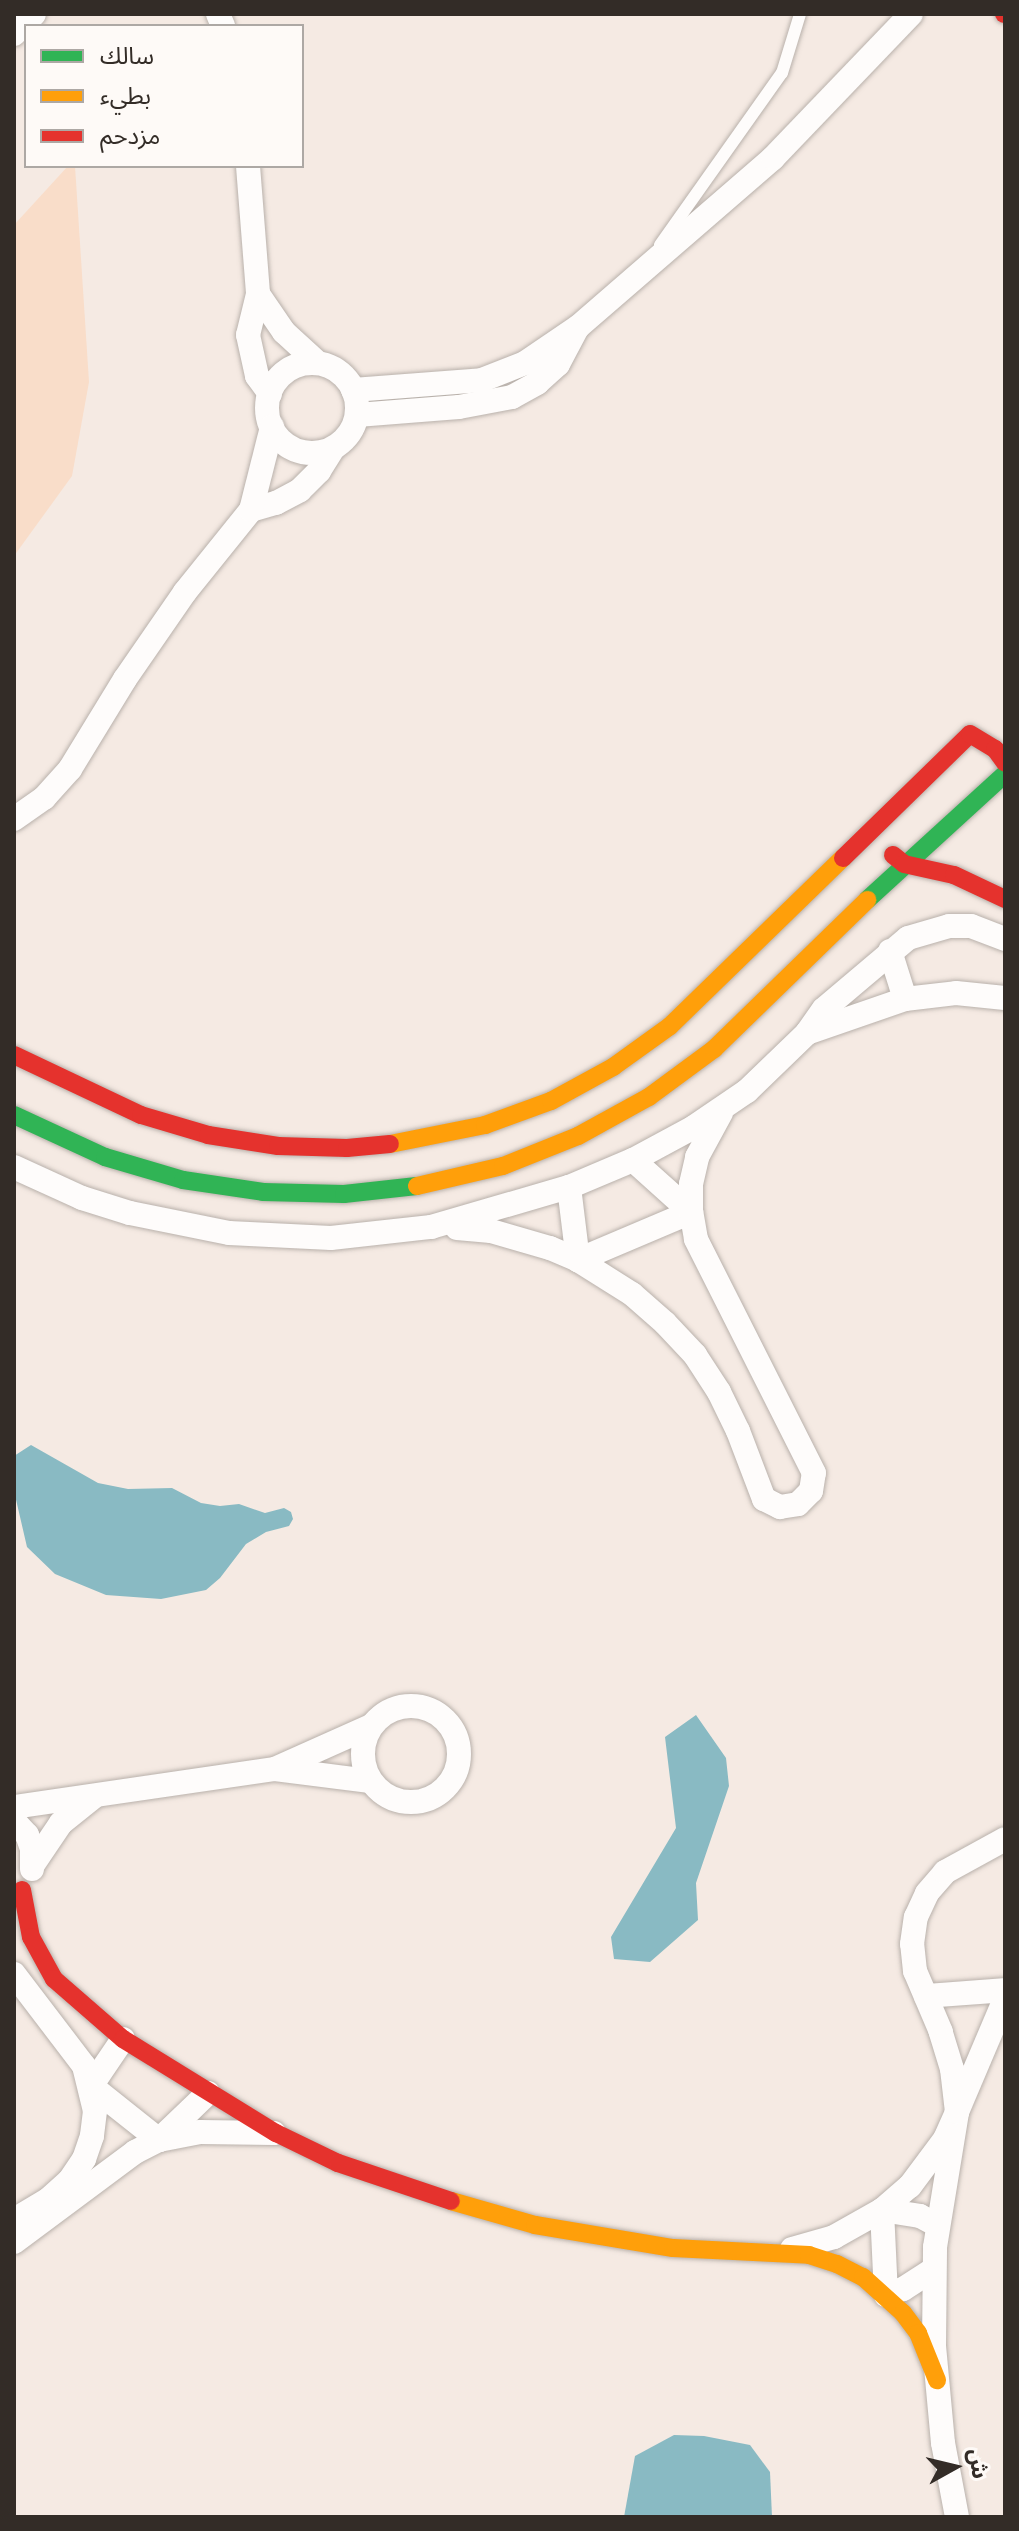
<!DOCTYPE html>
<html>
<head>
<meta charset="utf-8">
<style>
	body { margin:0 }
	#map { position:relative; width:1019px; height:2531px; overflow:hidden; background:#f5eae3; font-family:"PT Sans Narrow","Noto Sans Arabic",sans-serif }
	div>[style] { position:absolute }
	.green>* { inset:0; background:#f9ddc9 }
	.water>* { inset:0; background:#89bac3 }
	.roads { filter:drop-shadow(0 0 2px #b9b1ab) drop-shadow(0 0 2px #b9b1ab) }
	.lane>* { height:12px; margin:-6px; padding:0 6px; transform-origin:6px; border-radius:6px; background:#fefcfb }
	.street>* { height:24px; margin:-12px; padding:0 12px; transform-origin:12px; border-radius:12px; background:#fefcfb }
	.street>.ring { margin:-12px; padding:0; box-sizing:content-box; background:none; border:24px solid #fefcfb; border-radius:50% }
	.fast>* { height:18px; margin:-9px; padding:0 9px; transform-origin:9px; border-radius:9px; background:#30b455 }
	.slow>* { height:18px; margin:-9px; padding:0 9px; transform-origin:9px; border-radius:9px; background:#ff9f0a }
	.jam>* { height:18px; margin:-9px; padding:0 9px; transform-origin:9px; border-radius:9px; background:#e5322d }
	span { translate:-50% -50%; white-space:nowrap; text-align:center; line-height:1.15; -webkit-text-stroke:6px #fefaf7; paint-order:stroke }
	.frame { position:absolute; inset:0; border:16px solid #332c27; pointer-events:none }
	.legend { position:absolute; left:24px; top:24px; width:280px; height:144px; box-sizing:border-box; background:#fefaf7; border:2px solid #ada8a4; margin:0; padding:10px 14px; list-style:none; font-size:24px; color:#332c27 }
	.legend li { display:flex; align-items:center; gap:16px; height:40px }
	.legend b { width:40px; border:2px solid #ada8a4 }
	.north { position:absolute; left:915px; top:2427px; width:80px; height:80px; -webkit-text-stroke:6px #fefaf7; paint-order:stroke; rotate:82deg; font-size:22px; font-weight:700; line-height:32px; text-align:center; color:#332c27 }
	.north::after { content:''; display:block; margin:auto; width:28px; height:36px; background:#332c27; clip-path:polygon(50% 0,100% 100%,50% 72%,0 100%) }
</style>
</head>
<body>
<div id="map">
	<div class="green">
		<div style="clip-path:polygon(68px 166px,75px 166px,89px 382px,72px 476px,14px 556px,14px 225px)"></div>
	</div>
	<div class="water">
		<div style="clip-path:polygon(31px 1445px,98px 1483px,128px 1489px,172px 1488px,201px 1503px,220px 1506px,239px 1504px,265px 1513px,284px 1508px,291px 1512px,293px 1519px,289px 1526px,266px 1532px,246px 1544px,220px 1578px,206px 1590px,161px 1599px,106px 1595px,55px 1574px,27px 1547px,14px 1491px,14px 1456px)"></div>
		<div style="clip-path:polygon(696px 1715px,726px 1758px,729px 1786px,696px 1883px,698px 1920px,650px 1962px,614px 1959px,611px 1937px,676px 1828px,665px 1737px)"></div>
		<div style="clip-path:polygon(674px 2435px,704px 2436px,750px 2445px,770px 2472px,772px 2517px,624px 2517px,635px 2456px)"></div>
	</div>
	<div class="roads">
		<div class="lane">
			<div style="left:660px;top:245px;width:211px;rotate:-54.7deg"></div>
			<div style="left:782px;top:73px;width:62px;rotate:-73deg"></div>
		</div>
		<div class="street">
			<div style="left:218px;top:14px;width:13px;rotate:67deg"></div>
			<div style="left:14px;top:34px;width:28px;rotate:-45deg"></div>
			<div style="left:248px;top:166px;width:128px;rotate:85.5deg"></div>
			<div style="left:258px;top:294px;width:46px;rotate:55.6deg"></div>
			<div style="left:284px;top:332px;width:46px;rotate:42.4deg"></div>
			<div style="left:258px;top:294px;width:42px;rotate:103.7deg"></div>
			<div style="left:248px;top:335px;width:42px;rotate:77.6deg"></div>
			<div style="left:257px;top:376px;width:22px;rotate:54deg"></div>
			<div class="ring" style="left:267px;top:363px;width:66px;height:66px"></div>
			<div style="left:353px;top:390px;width:129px;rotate:-4.4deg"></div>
			<div style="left:482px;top:380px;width:46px;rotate:-21.6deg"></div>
			<div style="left:525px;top:363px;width:64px;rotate:-34.2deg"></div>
			<div style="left:578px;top:327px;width:258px;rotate:-40.9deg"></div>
			<div style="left:773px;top:158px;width:199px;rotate:-46.2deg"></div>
			<div style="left:357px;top:415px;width:102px;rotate:-4.5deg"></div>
			<div style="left:459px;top:407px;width:54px;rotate:-10.7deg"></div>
			<div style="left:512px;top:397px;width:29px;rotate:-29deg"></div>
			<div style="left:537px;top:383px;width:28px;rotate:-42deg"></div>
			<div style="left:558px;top:364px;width:40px;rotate:-62deg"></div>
			<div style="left:251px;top:510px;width:26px;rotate:-16deg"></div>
			<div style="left:276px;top:503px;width:27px;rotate:-28deg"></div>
			<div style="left:300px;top:490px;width:27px;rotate:-45deg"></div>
			<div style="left:319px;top:471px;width:26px;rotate:-58deg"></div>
			<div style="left:14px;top:819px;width:37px;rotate:-35deg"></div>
			<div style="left:44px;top:798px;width:39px;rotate:-48deg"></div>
			<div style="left:70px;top:769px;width:105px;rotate:-58.6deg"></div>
			<div style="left:125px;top:679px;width:106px;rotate:-55.4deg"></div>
			<div style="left:185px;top:592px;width:105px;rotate:-51.2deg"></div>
			<div style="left:251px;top:510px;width:86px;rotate:-75.8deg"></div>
			<div style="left:890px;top:951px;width:50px;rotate:72.6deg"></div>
			<div style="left:807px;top:1033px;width:104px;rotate:-19.1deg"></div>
			<div style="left:905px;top:999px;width:51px;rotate:-6.7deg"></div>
			<div style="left:956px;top:993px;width:49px;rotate:5.8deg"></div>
			<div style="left:14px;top:1167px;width:75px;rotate:24.5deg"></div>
			<div style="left:82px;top:1198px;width:50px;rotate:17.4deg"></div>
			<div style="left:130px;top:1213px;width:101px;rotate:11.4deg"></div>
			<div style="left:229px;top:1233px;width:102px;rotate:2.8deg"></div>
			<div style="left:331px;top:1238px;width:101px;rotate:-6.3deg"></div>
			<div style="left:431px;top:1227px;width:144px;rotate:-16.2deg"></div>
			<div style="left:569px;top:1187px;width:69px;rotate:-22.9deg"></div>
			<div style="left:633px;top:1160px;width:69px;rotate:-28.4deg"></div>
			<div style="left:694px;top:1127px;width:64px;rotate:-34.2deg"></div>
			<div style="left:747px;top:1091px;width:83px;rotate:-44deg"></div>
			<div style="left:807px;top:1033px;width:29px;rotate:-55deg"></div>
			<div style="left:824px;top:1009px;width:110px;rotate:-40.2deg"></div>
			<div style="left:908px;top:938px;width:43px;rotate:-16.3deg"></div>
			<div style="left:949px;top:926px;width:22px"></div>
			<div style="left:971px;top:926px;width:36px;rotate:21deg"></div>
			<div style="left:569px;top:1187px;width:74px;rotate:83deg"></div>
			<div style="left:578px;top:1260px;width:123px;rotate:-23deg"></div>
			<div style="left:691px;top:1212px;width:78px;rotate:-138.1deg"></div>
			<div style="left:457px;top:1228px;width:34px;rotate:5deg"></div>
			<div style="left:491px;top:1231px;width:61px;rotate:16.1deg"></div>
			<div style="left:550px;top:1248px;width:30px;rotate:23deg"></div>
			<div style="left:578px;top:1260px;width:64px;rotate:32.2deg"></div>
			<div style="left:632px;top:1294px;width:44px;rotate:41.3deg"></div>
			<div style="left:665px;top:1323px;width:44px;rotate:46.8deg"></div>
			<div style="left:695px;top:1355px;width:44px;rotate:57deg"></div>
			<div style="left:719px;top:1392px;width:43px;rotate:64deg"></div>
			<div style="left:738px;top:1431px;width:73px;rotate:69.1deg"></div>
			<div style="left:764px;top:1499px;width:18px;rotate:27deg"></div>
			<div style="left:780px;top:1507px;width:18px;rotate:-9deg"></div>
			<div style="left:798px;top:1504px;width:18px;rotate:-45deg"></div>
			<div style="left:811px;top:1491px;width:18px;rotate:-81deg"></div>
			<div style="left:814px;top:1473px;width:262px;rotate:-116.8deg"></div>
			<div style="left:696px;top:1239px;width:27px;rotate:-100deg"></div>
			<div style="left:691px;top:1212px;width:28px;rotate:-90deg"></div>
			<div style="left:691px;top:1184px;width:28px;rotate:-77deg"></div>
			<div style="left:697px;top:1157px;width:50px;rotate:-61.4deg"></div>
			<div class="ring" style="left:363px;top:1706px;width:72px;height:72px"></div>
			<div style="left:277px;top:1768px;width:103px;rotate:-24.1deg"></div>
			<div style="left:14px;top:1807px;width:264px;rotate:-8.3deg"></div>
			<div style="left:275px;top:1769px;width:96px;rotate:7.2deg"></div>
			<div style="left:14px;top:1821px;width:19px;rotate:47deg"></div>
			<div style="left:27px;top:1835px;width:15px;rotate:70deg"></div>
			<div style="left:32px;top:1849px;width:20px;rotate:90deg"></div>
			<div style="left:34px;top:1863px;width:48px;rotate:-56deg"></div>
			<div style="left:61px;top:1823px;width:43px;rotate:-38.5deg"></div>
			<div style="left:14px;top:1974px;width:116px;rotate:52.7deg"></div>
			<div style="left:84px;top:2066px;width:46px;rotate:76.3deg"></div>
			<div style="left:95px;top:2111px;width:25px;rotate:97deg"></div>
			<div style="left:92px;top:2136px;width:24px;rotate:109deg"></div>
			<div style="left:84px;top:2159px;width:25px;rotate:124deg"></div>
			<div style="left:70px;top:2180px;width:28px;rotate:138deg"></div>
			<div style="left:49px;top:2199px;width:41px;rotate:149deg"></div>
			<div style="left:926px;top:1996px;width:79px;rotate:-4.3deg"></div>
			<div style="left:123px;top:2039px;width:57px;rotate:124.2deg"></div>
			<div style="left:91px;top:2086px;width:87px;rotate:38.5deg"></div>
			<div style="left:159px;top:2140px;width:68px;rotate:-43.8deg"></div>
			<div style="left:14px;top:2242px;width:151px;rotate:-36.6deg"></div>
			<div style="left:135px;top:2152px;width:27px;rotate:-27deg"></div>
			<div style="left:159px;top:2140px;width:42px;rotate:-11deg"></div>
			<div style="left:200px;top:2132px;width:74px;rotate:0.8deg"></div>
			<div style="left:792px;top:2249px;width:44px;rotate:-15.9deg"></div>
			<div style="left:834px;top:2237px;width:55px;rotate:-29.4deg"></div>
			<div style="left:882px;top:2210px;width:37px;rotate:-41deg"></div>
			<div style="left:910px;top:2186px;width:59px;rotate:-53.3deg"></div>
			<div style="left:945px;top:2139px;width:30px;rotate:-66deg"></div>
			<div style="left:957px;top:2112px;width:43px;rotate:-96.6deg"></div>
			<div style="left:952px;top:2069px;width:39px;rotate:-107deg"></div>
			<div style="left:941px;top:2032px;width:66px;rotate:-113.1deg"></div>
			<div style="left:915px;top:1971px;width:27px;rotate:-96deg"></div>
			<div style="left:912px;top:1944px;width:27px;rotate:-82deg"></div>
			<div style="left:916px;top:1917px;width:26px;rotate:-65deg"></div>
			<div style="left:927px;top:1893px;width:28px;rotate:-49deg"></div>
			<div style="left:945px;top:1872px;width:68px;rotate:-28.8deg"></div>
			<div style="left:934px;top:2269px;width:37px;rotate:147deg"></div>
			<div style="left:903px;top:2289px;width:18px;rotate:161deg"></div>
			<div style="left:886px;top:2295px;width:85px;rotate:-92.7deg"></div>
			<div style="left:882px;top:2210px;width:38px;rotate:9deg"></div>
			<div style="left:920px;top:2216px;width:19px;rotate:28deg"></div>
			<div style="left:957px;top:2517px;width:75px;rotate:-100.7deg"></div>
			<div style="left:943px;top:2443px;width:97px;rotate:-95.3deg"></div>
			<div style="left:934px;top:2346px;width:99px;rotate:-89.4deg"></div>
			<div style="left:935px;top:2247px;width:137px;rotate:-80.7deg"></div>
			<div style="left:957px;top:2112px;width:123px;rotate:-67deg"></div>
		</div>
		<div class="fast">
			<div style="left:867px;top:900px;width:187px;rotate:-42.4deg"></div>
			<div style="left:14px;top:1115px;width:100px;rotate:24.8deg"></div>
			<div style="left:105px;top:1157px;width:81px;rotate:16.4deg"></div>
			<div style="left:183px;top:1180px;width:81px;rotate:8.5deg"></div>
			<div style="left:263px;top:1192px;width:81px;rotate:1.4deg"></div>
			<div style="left:344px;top:1194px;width:73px;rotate:-6.3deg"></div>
		</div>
		<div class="slow">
			<div style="left:390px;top:1144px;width:97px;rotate:-11.3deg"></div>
			<div style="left:485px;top:1125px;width:70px;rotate:-20deg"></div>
			<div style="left:551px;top:1101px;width:71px;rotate:-28.7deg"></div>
			<div style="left:613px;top:1067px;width:70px;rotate:-35.7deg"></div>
			<div style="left:670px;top:1026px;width:241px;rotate:-44.2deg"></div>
			<div style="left:417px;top:1186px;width:88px;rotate:-13.1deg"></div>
			<div style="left:503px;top:1166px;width:81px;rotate:-21.8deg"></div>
			<div style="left:578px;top:1136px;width:81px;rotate:-28.8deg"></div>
			<div style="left:649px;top:1097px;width:81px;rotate:-36.4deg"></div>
			<div style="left:714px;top:1049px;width:214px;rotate:-44.2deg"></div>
			<div style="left:451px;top:2201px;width:87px;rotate:15.9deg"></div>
			<div style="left:535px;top:2225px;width:140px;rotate:9.5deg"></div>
			<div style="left:673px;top:2248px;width:136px;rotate:2.9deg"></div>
			<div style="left:809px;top:2255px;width:29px;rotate:18deg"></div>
			<div style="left:837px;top:2264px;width:29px;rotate:27deg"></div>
			<div style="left:863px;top:2277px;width:54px;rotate:42deg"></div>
			<div style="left:903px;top:2313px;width:25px;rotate:53deg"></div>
			<div style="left:918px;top:2333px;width:51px;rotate:68deg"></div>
		</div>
		<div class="jam">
			<div style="left:1004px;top:14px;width:1px"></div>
			<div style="left:893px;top:855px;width:14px;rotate:39deg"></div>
			<div style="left:904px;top:864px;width:51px;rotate:12.4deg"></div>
			<div style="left:954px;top:875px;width:56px;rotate:25.2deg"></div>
			<div style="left:843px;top:858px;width:177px;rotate:-44.3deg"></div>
			<div style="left:970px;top:734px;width:29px;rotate:31deg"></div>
			<div style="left:995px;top:749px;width:17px;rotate:54deg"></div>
			<div style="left:14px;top:1055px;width:140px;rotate:25.3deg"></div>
			<div style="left:141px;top:1115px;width:70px;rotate:16.6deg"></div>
			<div style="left:208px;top:1135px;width:71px;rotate:8.9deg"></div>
			<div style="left:278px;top:1146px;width:69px;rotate:1.7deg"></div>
			<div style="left:347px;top:1148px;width:43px;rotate:-5.3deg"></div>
			<div style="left:22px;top:1890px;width:48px;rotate:79.2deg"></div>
			<div style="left:31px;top:1937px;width:48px;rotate:61.3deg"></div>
			<div style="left:54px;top:1979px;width:91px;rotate:41deg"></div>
			<div style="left:123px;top:2039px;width:180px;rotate:31.6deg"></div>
			<div style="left:276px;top:2133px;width:69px;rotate:25.8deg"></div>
			<div style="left:338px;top:2163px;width:119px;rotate:18.6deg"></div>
		</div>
	</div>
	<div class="frame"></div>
	<ul class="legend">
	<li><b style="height:10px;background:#30b455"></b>سالك</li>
	<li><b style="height:10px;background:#ff9f0a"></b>بطيء</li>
	<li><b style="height:10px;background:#e5322d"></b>مزدحم</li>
	</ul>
	<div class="north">ش</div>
</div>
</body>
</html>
